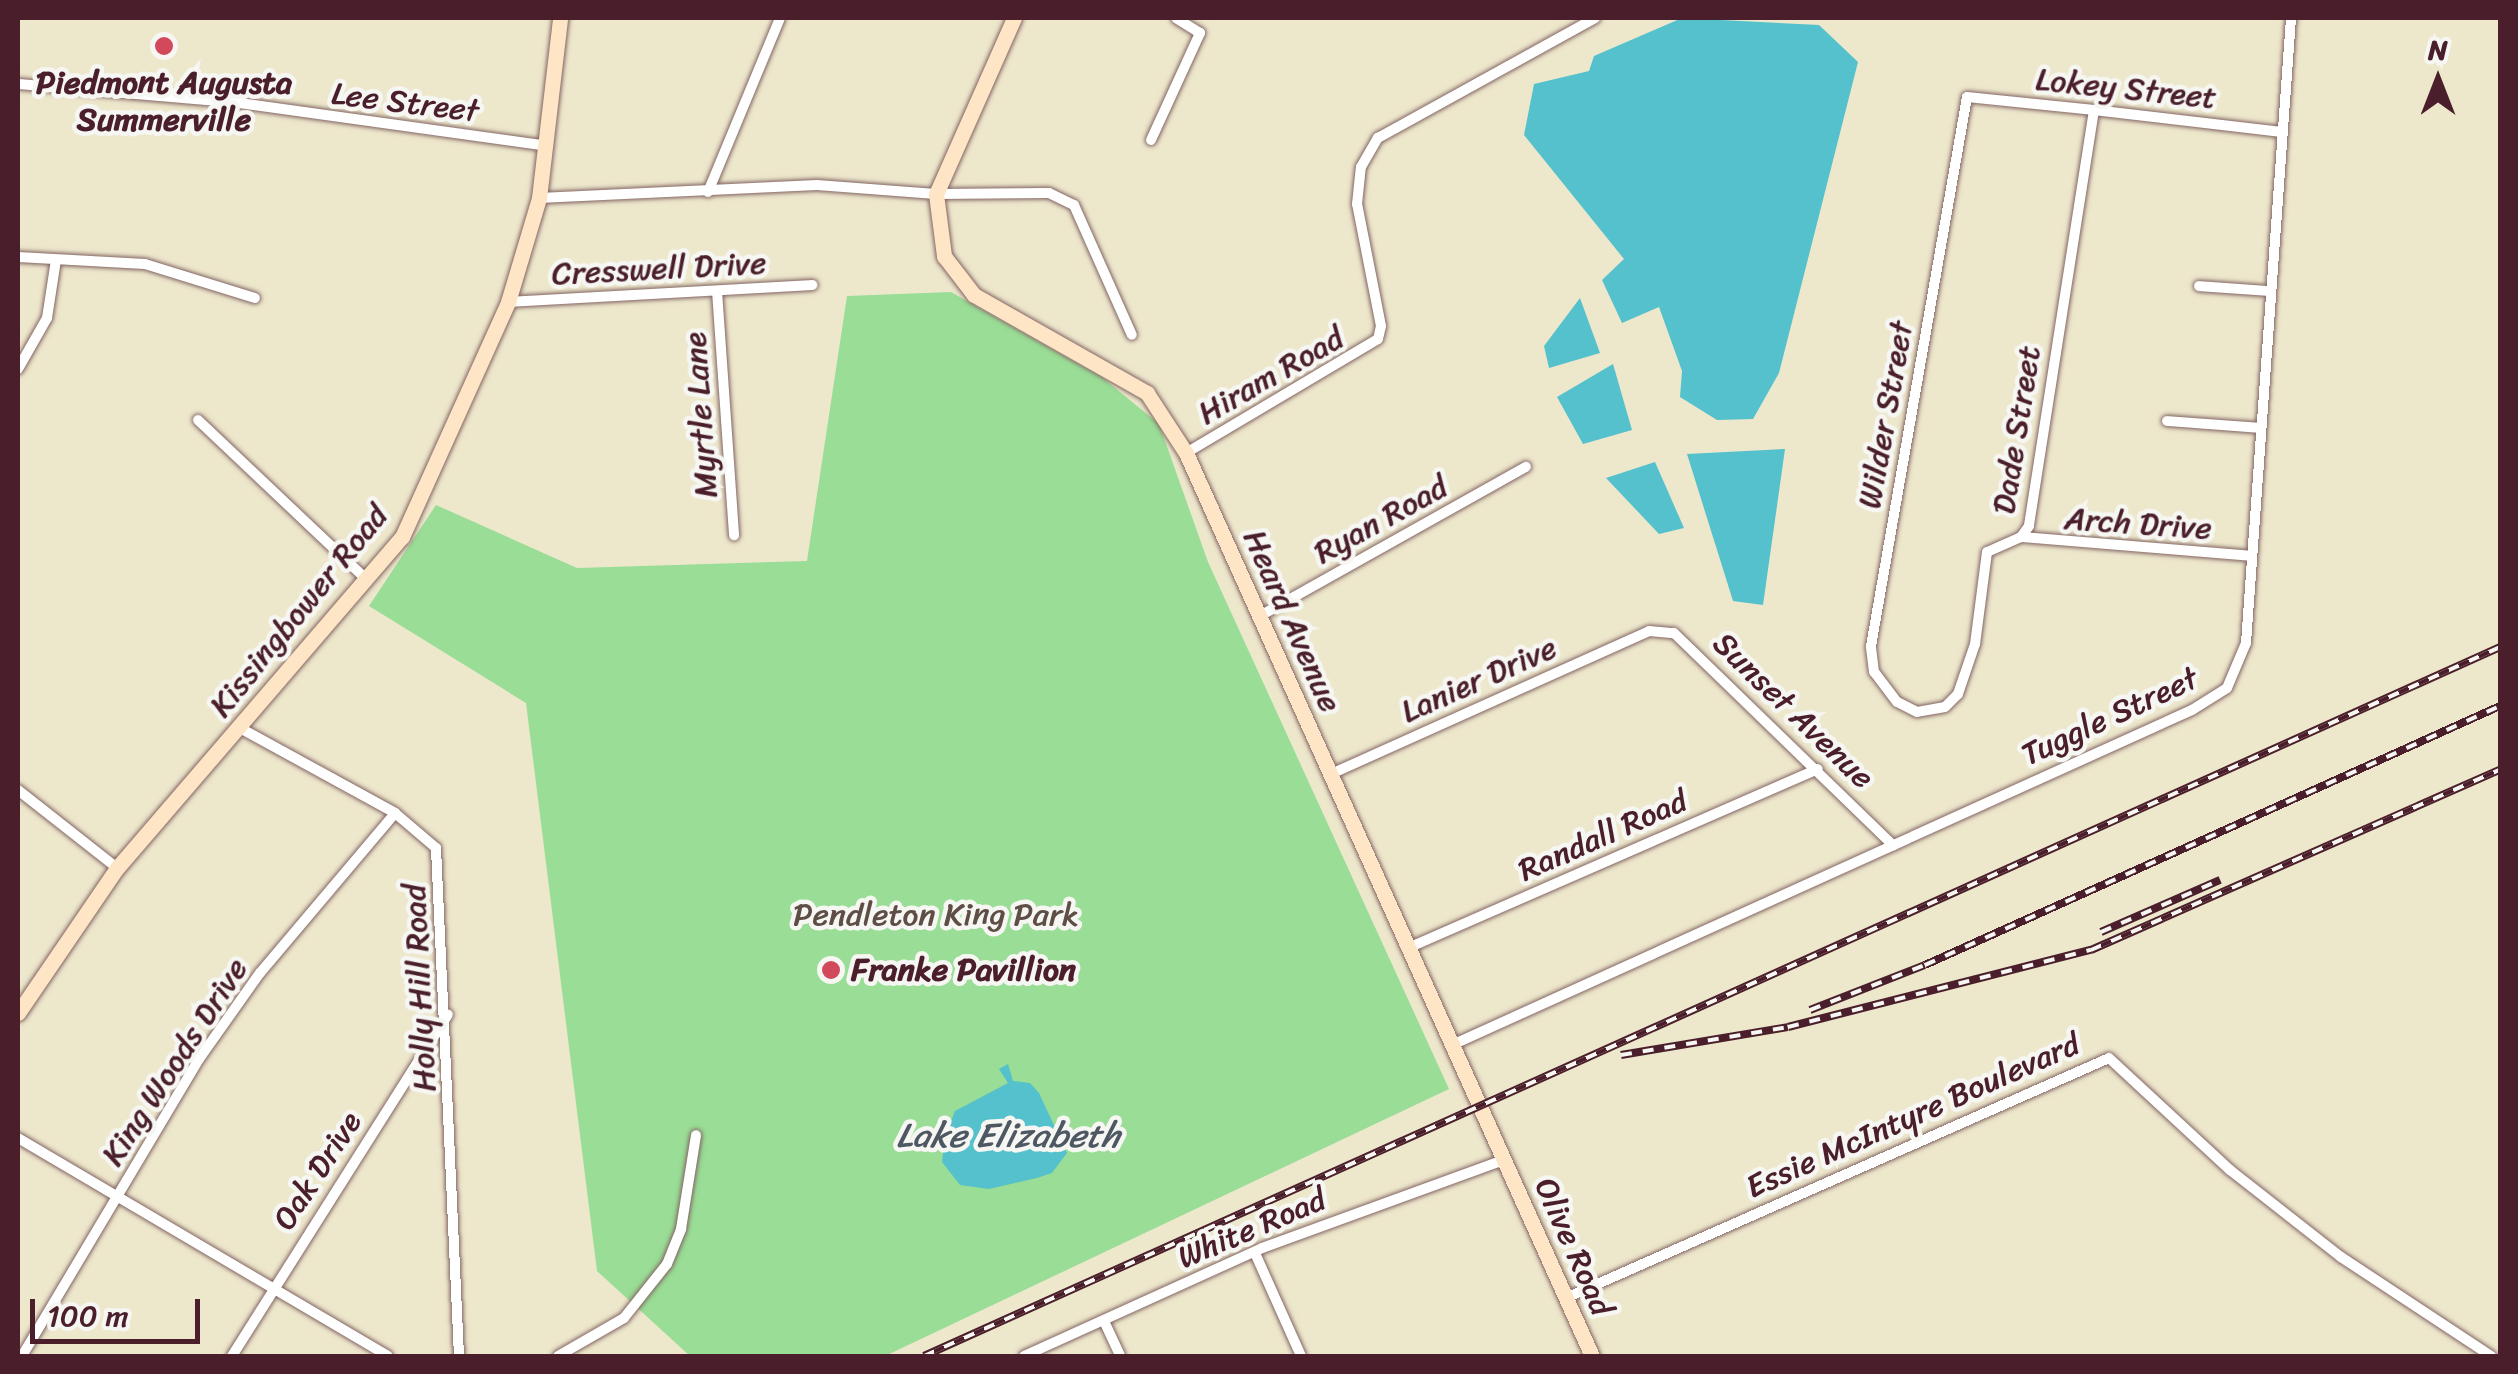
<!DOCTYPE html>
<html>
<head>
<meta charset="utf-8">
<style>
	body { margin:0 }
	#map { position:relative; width:2518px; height:1374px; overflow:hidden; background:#ede7cc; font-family:Sriracha,sans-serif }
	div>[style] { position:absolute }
	.green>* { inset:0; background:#99dd96 }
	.water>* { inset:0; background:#54c1cc }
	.roads { filter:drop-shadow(0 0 2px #836563) drop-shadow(0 0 2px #836563) }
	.street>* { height:10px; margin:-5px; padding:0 5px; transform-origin:5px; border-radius:5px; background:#fff }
	.secondary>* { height:15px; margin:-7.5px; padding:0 7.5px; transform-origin:7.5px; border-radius:7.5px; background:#fde5c5 }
	.rail>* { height:8px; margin-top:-4px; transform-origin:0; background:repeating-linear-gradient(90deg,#f6f6f2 0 11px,#4a1f2b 0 22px); box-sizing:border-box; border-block:2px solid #4a1f2b }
	.dots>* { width:28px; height:28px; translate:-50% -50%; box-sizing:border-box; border:5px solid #f6f6f2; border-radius:50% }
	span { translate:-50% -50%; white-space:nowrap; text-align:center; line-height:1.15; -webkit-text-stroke:9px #f6f6f2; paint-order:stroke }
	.poi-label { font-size:32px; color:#4a1f2b; font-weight:700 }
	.left { translate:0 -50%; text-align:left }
	.street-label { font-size:32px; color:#4a1f2b }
	.park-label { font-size:32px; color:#5e4e46 }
	.water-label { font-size:35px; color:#4e5863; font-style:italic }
	.frame { position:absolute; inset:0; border:20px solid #4a1f2b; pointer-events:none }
	.north { position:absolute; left:2388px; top:30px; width:100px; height:100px; -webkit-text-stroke:8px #f6f6f2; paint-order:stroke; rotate:0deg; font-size:28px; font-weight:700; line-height:40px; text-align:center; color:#4a1f2b }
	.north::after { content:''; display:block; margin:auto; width:35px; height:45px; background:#4a1f2b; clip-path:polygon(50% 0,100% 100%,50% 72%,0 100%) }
	.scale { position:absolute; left:30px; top:1299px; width:170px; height:45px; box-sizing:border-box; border:5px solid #4a1f2b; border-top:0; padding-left:12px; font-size:30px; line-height:35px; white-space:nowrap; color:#4a1f2b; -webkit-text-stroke:8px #f6f6f2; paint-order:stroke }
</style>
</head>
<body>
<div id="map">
	<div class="green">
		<div style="clip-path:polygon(951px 292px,1103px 378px,1159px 424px,1208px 562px,1449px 1089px,885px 1356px,690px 1356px,597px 1271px,526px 703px,369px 606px,436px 505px,577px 568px,807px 561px,847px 296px)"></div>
	</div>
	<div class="water">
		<div style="clip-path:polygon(1682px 18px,1819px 25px,1858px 62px,1779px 373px,1753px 419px,1717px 420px,1680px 397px,1682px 371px,1659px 307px,1622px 323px,1602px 280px,1624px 259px,1524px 135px,1534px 84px,1589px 71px,1594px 56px)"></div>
		<div style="clip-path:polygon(1580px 298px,1600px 353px,1549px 368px,1544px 346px)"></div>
		<div style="clip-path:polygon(1613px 364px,1632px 430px,1583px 444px,1557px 397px)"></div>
		<div style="clip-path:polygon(1785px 449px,1763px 605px,1733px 601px,1687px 454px)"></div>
		<div style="clip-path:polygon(1655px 462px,1684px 528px,1659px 534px,1606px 478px)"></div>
		<div style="clip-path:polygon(1008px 1064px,1013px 1081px,1030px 1083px,1039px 1093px,1067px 1153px,1052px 1173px,1037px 1178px,989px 1189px,960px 1185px,942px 1162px,945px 1136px,955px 1111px,1008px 1083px,999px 1069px)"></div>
	</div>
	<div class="roads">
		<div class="street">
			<div style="left:18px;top:84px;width:222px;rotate:4.9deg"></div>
			<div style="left:239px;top:103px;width:311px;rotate:7.9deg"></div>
			<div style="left:2094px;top:110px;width:421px;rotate:98.9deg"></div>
			<div style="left:2029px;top:526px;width:14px;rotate:126deg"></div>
			<div style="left:2021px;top:537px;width:37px;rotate:156deg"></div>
			<div style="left:1987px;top:552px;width:93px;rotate:97.4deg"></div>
			<div style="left:1975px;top:644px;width:53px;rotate:108.8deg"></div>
			<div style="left:1958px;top:694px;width:18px;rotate:135deg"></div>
			<div style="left:1945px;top:707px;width:28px;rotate:170deg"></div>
			<div style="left:1917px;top:712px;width:22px;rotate:-153deg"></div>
			<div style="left:1897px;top:702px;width:38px;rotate:-127deg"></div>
			<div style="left:1874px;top:672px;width:26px;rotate:-97deg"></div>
			<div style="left:1871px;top:646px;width:557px;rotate:-80.08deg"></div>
			<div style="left:1967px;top:97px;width:128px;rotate:5.8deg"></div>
			<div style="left:2094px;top:110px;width:187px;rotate:6.7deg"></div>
			<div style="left:1151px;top:140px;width:118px;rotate:-65.4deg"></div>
			<div style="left:1200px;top:33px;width:28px;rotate:-148deg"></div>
			<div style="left:708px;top:192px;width:188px;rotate:-67.5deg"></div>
			<div style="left:539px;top:198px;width:278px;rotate:-2.7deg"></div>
			<div style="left:817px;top:185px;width:119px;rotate:4.3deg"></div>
			<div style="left:936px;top:194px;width:113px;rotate:-0.5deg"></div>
			<div style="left:1049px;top:193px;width:28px;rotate:26deg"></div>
			<div style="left:1074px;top:205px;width:142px;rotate:66deg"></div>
			<div style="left:18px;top:257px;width:127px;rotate:3.2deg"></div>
			<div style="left:145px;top:264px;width:115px;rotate:17.2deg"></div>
			<div style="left:2199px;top:286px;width:70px;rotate:4.1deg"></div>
			<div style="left:717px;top:291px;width:245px;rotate:86deg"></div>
			<div style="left:508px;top:302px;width:305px;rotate:-3.2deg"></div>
			<div style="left:18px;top:369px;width:59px;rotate:-60.4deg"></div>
			<div style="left:47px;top:318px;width:59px;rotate:-81.2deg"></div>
			<div style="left:198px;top:420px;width:233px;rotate:43.4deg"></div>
			<div style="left:2167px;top:421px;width:93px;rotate:4.3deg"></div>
			<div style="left:1186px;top:453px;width:223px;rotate:-30.7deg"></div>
			<div style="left:1378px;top:339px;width:13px;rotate:-77deg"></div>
			<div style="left:1381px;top:326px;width:124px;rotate:-101.1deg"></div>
			<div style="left:1357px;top:204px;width:37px;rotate:-84deg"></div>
			<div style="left:1361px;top:167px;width:34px;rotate:-60deg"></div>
			<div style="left:1378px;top:138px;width:248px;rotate:-28.9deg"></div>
			<div style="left:2021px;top:537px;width:231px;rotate:4.7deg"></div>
			<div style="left:1260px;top:616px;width:305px;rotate:-29.3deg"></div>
			<div style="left:240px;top:728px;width:177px;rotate:28.7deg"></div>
			<div style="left:395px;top:813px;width:54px;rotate:40.5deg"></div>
			<div style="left:436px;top:848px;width:509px;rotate:87.41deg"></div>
			<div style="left:1331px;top:774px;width:349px;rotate:-24.2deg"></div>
			<div style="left:1649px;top:631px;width:25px;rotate:5deg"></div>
			<div style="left:1674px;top:633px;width:305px;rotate:44.1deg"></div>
			<div style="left:18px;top:790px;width:126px;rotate:38.2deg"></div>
			<div style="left:1408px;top:948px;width:447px;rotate:-23.6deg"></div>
			<div style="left:1452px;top:1045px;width:812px;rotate:-24.36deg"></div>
			<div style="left:2192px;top:710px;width:41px;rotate:-32.2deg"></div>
			<div style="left:2227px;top:688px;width:49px;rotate:-67.1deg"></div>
			<div style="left:2246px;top:643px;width:627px;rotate:-85.88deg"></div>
			<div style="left:18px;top:1138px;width:429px;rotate:30.5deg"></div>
			<div style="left:1255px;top:1253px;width:113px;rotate:65.9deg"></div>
			<div style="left:1568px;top:1297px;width:591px;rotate:-23.83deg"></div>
			<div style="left:2109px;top:1058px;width:165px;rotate:42.8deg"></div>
			<div style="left:2230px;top:1170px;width:141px;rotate:38.1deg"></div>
			<div style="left:2341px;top:1257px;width:180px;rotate:33.4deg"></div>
			<div style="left:1104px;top:1321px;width:38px;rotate:65deg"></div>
			<div style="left:22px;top:1356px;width:346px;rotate:-59.2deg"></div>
			<div style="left:199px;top:1059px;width:105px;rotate:-54.7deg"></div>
			<div style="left:260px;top:973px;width:209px;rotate:-49.8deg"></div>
			<div style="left:232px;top:1356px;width:404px;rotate:-57.7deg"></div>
			<div style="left:558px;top:1356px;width:76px;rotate:-29.9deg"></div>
			<div style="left:624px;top:1318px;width:69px;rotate:-51.5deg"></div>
			<div style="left:667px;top:1264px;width:38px;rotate:-68deg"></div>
			<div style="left:681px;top:1229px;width:95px;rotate:-80.9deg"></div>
			<div style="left:1024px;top:1356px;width:261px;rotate:-24.4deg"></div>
			<div style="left:1262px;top:1248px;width:258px;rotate:-20deg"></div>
		</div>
		<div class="secondary">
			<div style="left:1014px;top:18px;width:193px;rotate:113.9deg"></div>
			<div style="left:936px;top:194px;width:63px;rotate:82.6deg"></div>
			<div style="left:944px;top:256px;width:49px;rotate:52.4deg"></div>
			<div style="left:974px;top:295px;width:199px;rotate:29.5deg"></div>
			<div style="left:1147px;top:393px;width:72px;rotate:57deg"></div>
			<div style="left:1186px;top:453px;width:990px;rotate:65.79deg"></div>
			<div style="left:18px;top:1013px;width:176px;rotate:-55.7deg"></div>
			<div style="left:117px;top:868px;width:437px;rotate:-49.3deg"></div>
			<div style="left:402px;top:537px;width:258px;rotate:-65.7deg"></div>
			<div style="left:508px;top:302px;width:109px;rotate:-73.4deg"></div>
			<div style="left:539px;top:198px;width:181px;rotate:-83.3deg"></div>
		</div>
	</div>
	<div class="rail">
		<div style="left:2101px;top:932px;width:130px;rotate:-23.6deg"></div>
		<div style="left:1810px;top:1010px;width:123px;rotate:-21.4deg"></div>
		<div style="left:1925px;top:965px;width:631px;rotate:-24.25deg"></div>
		<div style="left:1621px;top:1055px;width:169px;rotate:-9.5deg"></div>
		<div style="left:1788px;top:1027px;width:313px;rotate:-14.3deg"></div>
		<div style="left:2091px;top:950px;width:447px;rotate:-23.8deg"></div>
		<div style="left:924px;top:1356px;width:1728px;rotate:-24.22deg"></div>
	</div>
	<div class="dots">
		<div style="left:164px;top:46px;background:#d1495b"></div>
		<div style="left:831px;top:970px;background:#d1495b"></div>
	</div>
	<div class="poi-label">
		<span style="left:164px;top:102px">Piedmont Augusta<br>Summerville</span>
		<span class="left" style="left:851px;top:970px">Franke Pavillion</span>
	</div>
	<div class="street-label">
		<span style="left:2126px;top:89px;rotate:6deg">Lokey Street</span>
		<span style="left:405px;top:103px;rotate:7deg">Lee Street</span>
		<span style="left:659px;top:269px;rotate:-3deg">Cresswell Drive</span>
		<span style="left:1271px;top:376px;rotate:-30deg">Hiram Road</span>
		<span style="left:701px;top:415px;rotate:-94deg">Myrtle Lane</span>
		<span style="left:1886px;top:415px;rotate:-80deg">Wilder Street</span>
		<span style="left:2017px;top:430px;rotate:-81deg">Dade Street</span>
		<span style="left:1381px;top:520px;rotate:-29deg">Ryan Road</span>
		<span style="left:2138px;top:524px;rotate:4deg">Arch Drive</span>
		<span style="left:299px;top:611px;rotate:-51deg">Kissingbower Road</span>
		<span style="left:1292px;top:621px;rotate:66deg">Heard Avenue</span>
		<span style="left:1479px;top:680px;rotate:-24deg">Lanier Drive</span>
		<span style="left:1793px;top:711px;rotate:44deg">Sunset Avenue</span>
		<span style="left:2110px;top:717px;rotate:-25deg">Tuggle Street</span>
		<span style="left:1603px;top:836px;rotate:-24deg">Randall Road</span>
		<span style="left:420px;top:988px;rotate:-93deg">Holly Hill Road</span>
		<span style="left:175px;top:1062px;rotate:-57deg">King Woods Drive</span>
		<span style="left:1913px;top:1116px;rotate:-24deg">Essie McIntyre Boulevard</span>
		<span style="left:318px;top:1171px;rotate:-57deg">Oak Drive</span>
		<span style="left:1252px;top:1229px;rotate:-23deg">White Road</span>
		<span style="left:1573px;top:1247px;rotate:66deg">Olive Road</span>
	</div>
	<div class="park-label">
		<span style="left:936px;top:915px">Pendleton King Park</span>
	</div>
	<div class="water-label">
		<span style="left:1008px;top:1135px">Lake Elizabeth</span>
	</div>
	<div class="frame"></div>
	<div class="north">N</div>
	<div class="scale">100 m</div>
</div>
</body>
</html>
